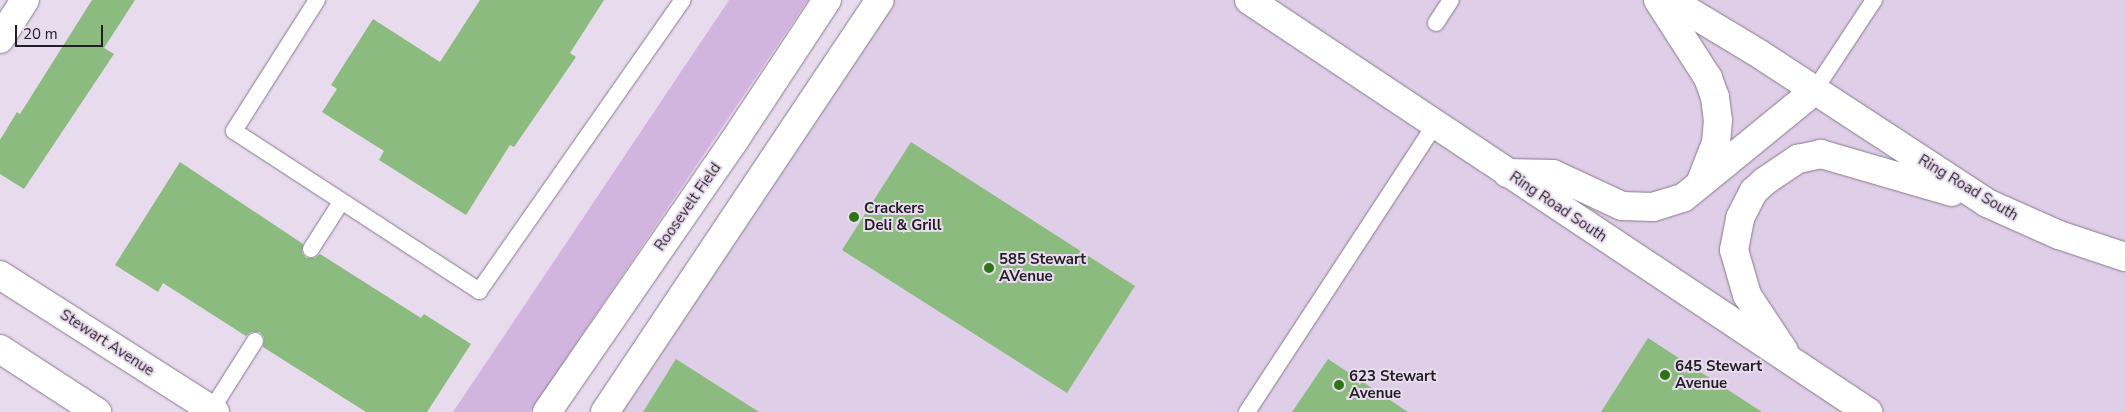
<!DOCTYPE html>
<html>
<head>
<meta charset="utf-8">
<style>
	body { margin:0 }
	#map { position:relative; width:2125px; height:412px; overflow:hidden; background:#e8dbee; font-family:"Nunito Sans",sans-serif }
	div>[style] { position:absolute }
	.built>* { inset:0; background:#dfcee7 }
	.green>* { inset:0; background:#d2b5df }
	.building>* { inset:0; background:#8bbb7e }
	.roads { filter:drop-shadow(0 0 1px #867a8b) drop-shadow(0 0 1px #867a8b) }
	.service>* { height:16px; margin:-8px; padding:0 8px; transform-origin:8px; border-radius:8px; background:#fff }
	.minor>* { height:28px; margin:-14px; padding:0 14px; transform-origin:14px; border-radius:14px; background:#fff }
	.secondary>* { height:28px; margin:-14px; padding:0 14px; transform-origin:14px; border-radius:14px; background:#fff }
	.dots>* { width:14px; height:14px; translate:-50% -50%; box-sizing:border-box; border:2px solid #e8dbee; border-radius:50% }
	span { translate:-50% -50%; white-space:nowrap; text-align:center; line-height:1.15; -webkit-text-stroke:4px #e8dbee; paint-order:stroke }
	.street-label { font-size:15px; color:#231e25 }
	.poi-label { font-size:15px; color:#231e25; font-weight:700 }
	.left { translate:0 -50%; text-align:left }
	.scale { position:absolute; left:15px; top:25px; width:88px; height:22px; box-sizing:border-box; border:2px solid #231e25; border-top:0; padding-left:6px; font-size:15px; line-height:18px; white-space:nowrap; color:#231e25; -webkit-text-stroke:4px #e8dbee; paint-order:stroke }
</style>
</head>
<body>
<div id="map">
	<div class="built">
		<div style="clip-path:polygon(887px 0,2125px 0,2125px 412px,609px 412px)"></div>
	</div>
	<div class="green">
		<div style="clip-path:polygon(729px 0,808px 0,530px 412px,453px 412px)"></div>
	</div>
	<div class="building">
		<div style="clip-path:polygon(92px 0,135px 0,104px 48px,114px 54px,24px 189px,0 174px,0 140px,17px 112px,20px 114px)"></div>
		<div style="clip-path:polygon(480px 0,604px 0,570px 53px,576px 57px,514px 147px,510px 145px,466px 215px,379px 160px,384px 151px,322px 112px,337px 89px,331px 85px,373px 19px,440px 62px)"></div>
		<div style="clip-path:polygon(911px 142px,1135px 286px,1067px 393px,842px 250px)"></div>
		<div style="clip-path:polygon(180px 162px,303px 244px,302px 253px,306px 258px,315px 258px,320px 254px,421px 318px,424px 314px,471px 344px,427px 412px,366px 412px,263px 347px,264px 337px,260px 332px,251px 332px,246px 336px,163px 283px,158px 292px,115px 265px)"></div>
		<div style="clip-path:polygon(1648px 338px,1762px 412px,1601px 412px)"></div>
		<div style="clip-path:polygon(676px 359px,759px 412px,643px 412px)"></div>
		<div style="clip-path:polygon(1328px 359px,1408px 412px,1292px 412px)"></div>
	</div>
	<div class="roads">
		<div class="service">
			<div style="left:317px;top:0;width:155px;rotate:122.4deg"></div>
			<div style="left:234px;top:131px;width:293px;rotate:33.1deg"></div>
			<div style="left:479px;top:291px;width:355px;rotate:-55deg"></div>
			<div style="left:1436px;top:23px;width:27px;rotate:-57deg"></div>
			<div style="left:1814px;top:91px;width:109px;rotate:-56.6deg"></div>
			<div style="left:311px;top:249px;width:56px;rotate:-57.4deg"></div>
			<div style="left:210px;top:412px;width:84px;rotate:-57.6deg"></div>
			<div style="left:1247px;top:412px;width:343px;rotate:-56.8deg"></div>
		</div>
		<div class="minor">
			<div style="left:1249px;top:0;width:744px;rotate:33.65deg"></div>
			<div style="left:1658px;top:0;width:93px;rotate:57.3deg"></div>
			<div style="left:1708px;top:78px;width:20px;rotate:70deg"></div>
			<div style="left:1715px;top:97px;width:23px;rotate:83deg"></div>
			<div style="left:1718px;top:120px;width:23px;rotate:95deg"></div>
			<div style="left:1716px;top:143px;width:41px;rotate:111.5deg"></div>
			<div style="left:1670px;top:0;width:106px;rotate:31.1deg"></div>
			<div style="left:1761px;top:55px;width:270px;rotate:33.2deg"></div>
			<div style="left:1987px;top:203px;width:79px;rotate:24deg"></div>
			<div style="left:2059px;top:235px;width:70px;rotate:18.4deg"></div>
			<div style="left:0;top:39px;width:46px;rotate:-57.3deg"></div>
			<div style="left:1507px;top:173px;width:46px;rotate:1.2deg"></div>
			<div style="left:1553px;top:174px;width:76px;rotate:24.9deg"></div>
			<div style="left:1622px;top:206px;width:31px;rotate:2deg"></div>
			<div style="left:1653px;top:207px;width:31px;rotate:-17deg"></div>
			<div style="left:1683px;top:198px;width:169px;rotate:-39.2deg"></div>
			<div style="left:1784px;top:351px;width:67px;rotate:-123.5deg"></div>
			<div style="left:1747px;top:295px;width:47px;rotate:-106.1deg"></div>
			<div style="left:1734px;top:250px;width:33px;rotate:-79deg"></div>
			<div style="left:1740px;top:218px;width:30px;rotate:-63deg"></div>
			<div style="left:1754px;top:191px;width:15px;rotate:-42deg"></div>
			<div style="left:1765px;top:181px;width:40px;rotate:-34deg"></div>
			<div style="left:1798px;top:159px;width:24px;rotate:-12deg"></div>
			<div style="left:1821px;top:154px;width:136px;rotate:16.2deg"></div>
			<div style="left:547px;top:412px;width:329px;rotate:-55.4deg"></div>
			<div style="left:734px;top:141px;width:169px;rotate:-56.6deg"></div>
			<div style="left:605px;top:412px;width:495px;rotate:-56.3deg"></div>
		</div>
		<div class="secondary">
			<div style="left:0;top:275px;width:255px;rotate:32.5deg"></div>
			<div style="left:0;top:349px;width:116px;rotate:33deg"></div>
		</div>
	</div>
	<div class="dots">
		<div style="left:854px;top:217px;background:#2e7415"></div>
		<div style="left:989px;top:268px;background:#2e7415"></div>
		<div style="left:1665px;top:375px;background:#2e7415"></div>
		<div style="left:1339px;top:385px;background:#2e7415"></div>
	</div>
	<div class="street-label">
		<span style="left:1968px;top:188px;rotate:31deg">Ring Road South</span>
		<span style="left:688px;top:207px;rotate:-55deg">Roosevelt Field</span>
		<span style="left:1558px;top:207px;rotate:34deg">Ring Road South</span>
		<span style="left:107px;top:343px;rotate:33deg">Stewart Avenue</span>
	</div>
	<div class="poi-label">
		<span class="left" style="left:864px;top:217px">Crackers<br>Deli &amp; Grill</span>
		<span class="left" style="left:999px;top:268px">585 Stewart<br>AVenue</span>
		<span class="left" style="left:1675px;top:375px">645 Stewart<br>Avenue</span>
		<span class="left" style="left:1349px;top:385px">623 Stewart<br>Avenue</span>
	</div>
	<div class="scale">20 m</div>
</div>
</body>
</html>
